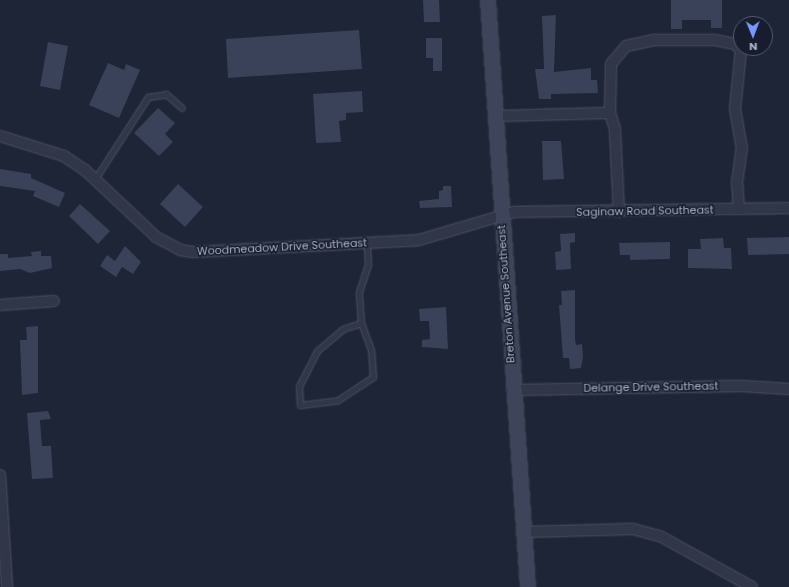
<!DOCTYPE html>
<html>
<head>
<meta charset="utf-8">
<style>
	body { margin:0 }
	#map { position:relative; width:789px; height:587px; overflow:hidden; background:#1d2537; font-family:Poppins,sans-serif }
	div>[style] { position:absolute }
	.building>* { inset:0; background:#394258 }
	.roads { filter:drop-shadow(0 0 1px #4c5263) drop-shadow(0 0 1px #4c5263) }
	.service>* { height:5px; margin:-2.5px; padding:0 2.5px; transform-origin:2.5px; border-radius:2.5px; background:#313748 }
	.minor>* { height:10px; margin:-5px; padding:0 5px; transform-origin:5px; border-radius:5px; background:#313748 }
	.secondary>* { height:14px; margin:-7px; padding:0 7px; transform-origin:7px; border-radius:7px; background:#3e455b }
	span { translate:-50% -50%; white-space:nowrap; text-align:center; line-height:1.15; -webkit-text-stroke:3px #171d2c; paint-order:stroke }
	.street-label { font-size:11px; color:#aab1c5 }
	.north { position:absolute; left:733px; top:16px; width:40px; height:40px; box-sizing:border-box; background:#171d2c; border:1px solid #525869; border-radius:50%; rotate:179deg; font-size:11px; font-weight:700; line-height:16px; text-align:center; color:#aab1c5 }
	.north::after { content:''; display:block; margin:auto; width:14px; height:18px; background:#7698ff; clip-path:polygon(50% 0,100% 100%,50% 72%,0 100%) }
</style>
</head>
<body>
<div id="map">
	<div class="building">
		<div style="clip-path:polygon(423px 0,439px 0,440px 22px,424px 22px)"></div>
		<div style="clip-path:polygon(671px 0,722px 0,722px 28px,711px 28px,711px 20px,682px 20px,682px 29px,671px 29px)"></div>
		<div style="clip-path:polygon(556px 15px,554px 72px,591px 68px,591px 80px,597px 80px,598px 93px,551px 94px,551px 99px,539px 99px,535px 69px,544px 69px,542px 16px)"></div>
		<div style="clip-path:polygon(359px 30px,362px 69px,228px 78px,226px 39px)"></div>
		<div style="clip-path:polygon(426px 38px,442px 38px,442px 71px,433px 71px,433px 58px,426px 58px)"></div>
		<div style="clip-path:polygon(48px 42px,68px 46px,60px 90px,40px 86px)"></div>
		<div style="clip-path:polygon(108px 63px,124px 70px,126px 64px,140px 70px,119px 118px,89px 105px)"></div>
		<div style="clip-path:polygon(362px 91px,363px 112px,346px 113px,346px 120px,339px 121px,341px 142px,316px 143px,313px 94px)"></div>
		<div style="clip-path:polygon(158px 108px,175px 123px,165px 134px,173px 142px,159px 156px,134px 133px)"></div>
		<div style="clip-path:polygon(542px 141px,561px 141px,564px 179px,543px 180px)"></div>
		<div style="clip-path:polygon(0 169px,31px 174px,31px 178px,65px 193px,59px 207px,33px 196px,35px 191px,0 186px)"></div>
		<div style="clip-path:polygon(178px 184px,203px 207px,185px 227px,160px 204px)"></div>
		<div style="clip-path:polygon(443px 186px,451px 186px,452px 207px,420px 208px,419px 201px,439px 199px,439px 191px,443px 190px)"></div>
		<div style="clip-path:polygon(80px 204px,110px 231px,98px 244px,69px 216px)"></div>
		<div style="clip-path:polygon(575px 233px,575px 242px,570px 243px,571px 269px,556px 270px,555px 252px,561px 251px,560px 234px)"></div>
		<div style="clip-path:polygon(789px 237px,789px 254px,748px 255px,747px 238px)"></div>
		<div style="clip-path:polygon(723px 238px,724px 248px,731px 248px,732px 269px,688px 268px,688px 249px,701px 249px,700px 239px)"></div>
		<div style="clip-path:polygon(670px 242px,670px 259px,630px 260px,630px 255px,620px 255px,619px 243px)"></div>
		<div style="clip-path:polygon(125px 246px,141px 262px,133px 274px,122px 267px,116px 277px,100px 266px,107px 255px,115px 261px)"></div>
		<div style="clip-path:polygon(41px 251px,41px 256px,51px 256px,52px 268px,30px 273px,20px 269px,0 271px,0 254px,8px 254px,8px 258px,32px 256px,31px 252px)"></div>
		<div style="clip-path:polygon(575px 290px,575px 339px,576px 345px,582px 344px,583px 357px,581px 368px,570px 369px,569px 358px,563px 358px,559px 305px,562px 305px,561px 291px)"></div>
		<div style="clip-path:polygon(446px 307px,448px 349px,422px 347px,422px 340px,430px 339px,429px 321px,420px 321px,419px 309px)"></div>
		<div style="clip-path:polygon(38px 326px,38px 393px,22px 395px,20px 340px,27px 340px,26px 327px)"></div>
		<div style="clip-path:polygon(48px 411px,51px 419px,40px 420px,42px 446px,51px 446px,53px 478px,32px 479px,27px 413px)"></div>
	</div>
	<div class="roads">
		<div class="service">
			<div style="left:95px;top:179px;width:98px;rotate:-57.1deg"></div>
			<div style="left:148px;top:97px;width:18px;rotate:-9deg"></div>
			<div style="left:166px;top:94px;width:21px;rotate:41deg"></div>
			<div style="left:361px;top:323px;width:19px;rotate:162deg"></div>
			<div style="left:343px;top:329px;width:34px;rotate:140deg"></div>
			<div style="left:317px;top:351px;width:39px;rotate:117deg"></div>
			<div style="left:299px;top:386px;width:19px;rotate:87deg"></div>
			<div style="left:300px;top:405px;width:38px;rotate:-7deg"></div>
			<div style="left:338px;top:400px;width:42px;rotate:-33.3deg"></div>
			<div style="left:373px;top:377px;width:27px;rotate:-94deg"></div>
			<div style="left:371px;top:350px;width:29px;rotate:-110deg"></div>
			<div style="left:361px;top:323px;width:31px;rotate:-94deg"></div>
			<div style="left:359px;top:292px;width:28px;rotate:-72deg"></div>
			<div style="left:368px;top:265px;width:22px;rotate:-93deg"></div>
		</div>
		<div class="minor">
			<div style="left:495px;top:116px;width:115px;rotate:-1.5deg"></div>
			<div style="left:0;top:136px;width:67px;rotate:17.4deg"></div>
			<div style="left:64px;top:156px;width:25px;rotate:34deg"></div>
			<div style="left:85px;top:170px;width:98px;rotate:43.3deg"></div>
			<div style="left:156px;top:237px;width:27px;rotate:28deg"></div>
			<div style="left:180px;top:250px;width:13px;rotate:9deg"></div>
			<div style="left:193px;top:252px;width:226px;rotate:-3deg"></div>
			<div style="left:419px;top:240px;width:99px;rotate:-16.4deg"></div>
			<div style="left:514px;top:212px;width:275px;rotate:-0.8deg"></div>
			<div style="left:619px;top:212px;width:83px;rotate:-92.8deg"></div>
			<div style="left:615px;top:129px;width:17px;rotate:-107deg"></div>
			<div style="left:610px;top:113px;width:49px;rotate:-88.8deg"></div>
			<div style="left:611px;top:64px;width:23px;rotate:-50deg"></div>
			<div style="left:626px;top:46px;width:30px;rotate:-12deg"></div>
			<div style="left:655px;top:40px;width:60px"></div>
			<div style="left:715px;top:40px;width:20px;rotate:11deg"></div>
			<div style="left:735px;top:44px;width:8px;rotate:45deg"></div>
			<div style="left:741px;top:50px;width:59px;rotate:95.8deg"></div>
			<div style="left:735px;top:109px;width:39px;rotate:80deg"></div>
			<div style="left:742px;top:147px;width:34px;rotate:98deg"></div>
			<div style="left:737px;top:181px;width:28px;rotate:86deg"></div>
			<div style="left:0;top:305px;width:54px;rotate:-4.2deg"></div>
			<div style="left:512px;top:390px;width:229px;rotate:-1deg"></div>
			<div style="left:741px;top:386px;width:48px;rotate:3.6deg"></div>
			<div style="left:0;top:475px;width:112px;rotate:86.4deg"></div>
			<div style="left:525px;top:532px;width:108px;rotate:-1.6deg"></div>
			<div style="left:633px;top:529px;width:28px;rotate:15deg"></div>
			<div style="left:660px;top:536px;width:105px;rotate:29deg"></div>
		</div>
		<div class="secondary">
			<div style="left:488px;top:0;width:588px;rotate:86.1deg"></div>
		</div>
	</div>
	<div class="street-label">
		<span style="left:645px;top:211px;rotate:-1deg">Saginaw Road Southeast</span>
		<span style="left:282px;top:247px;rotate:-3deg">Woodmeadow Drive Southeast</span>
		<span style="left:506px;top:294px;rotate:-94deg">Breton Avenue Southeast</span>
		<span style="left:651px;top:387px;rotate:-1deg">Delange Drive Southeast</span>
	</div>
	<div class="north">N</div>
</div>
</body>
</html>
